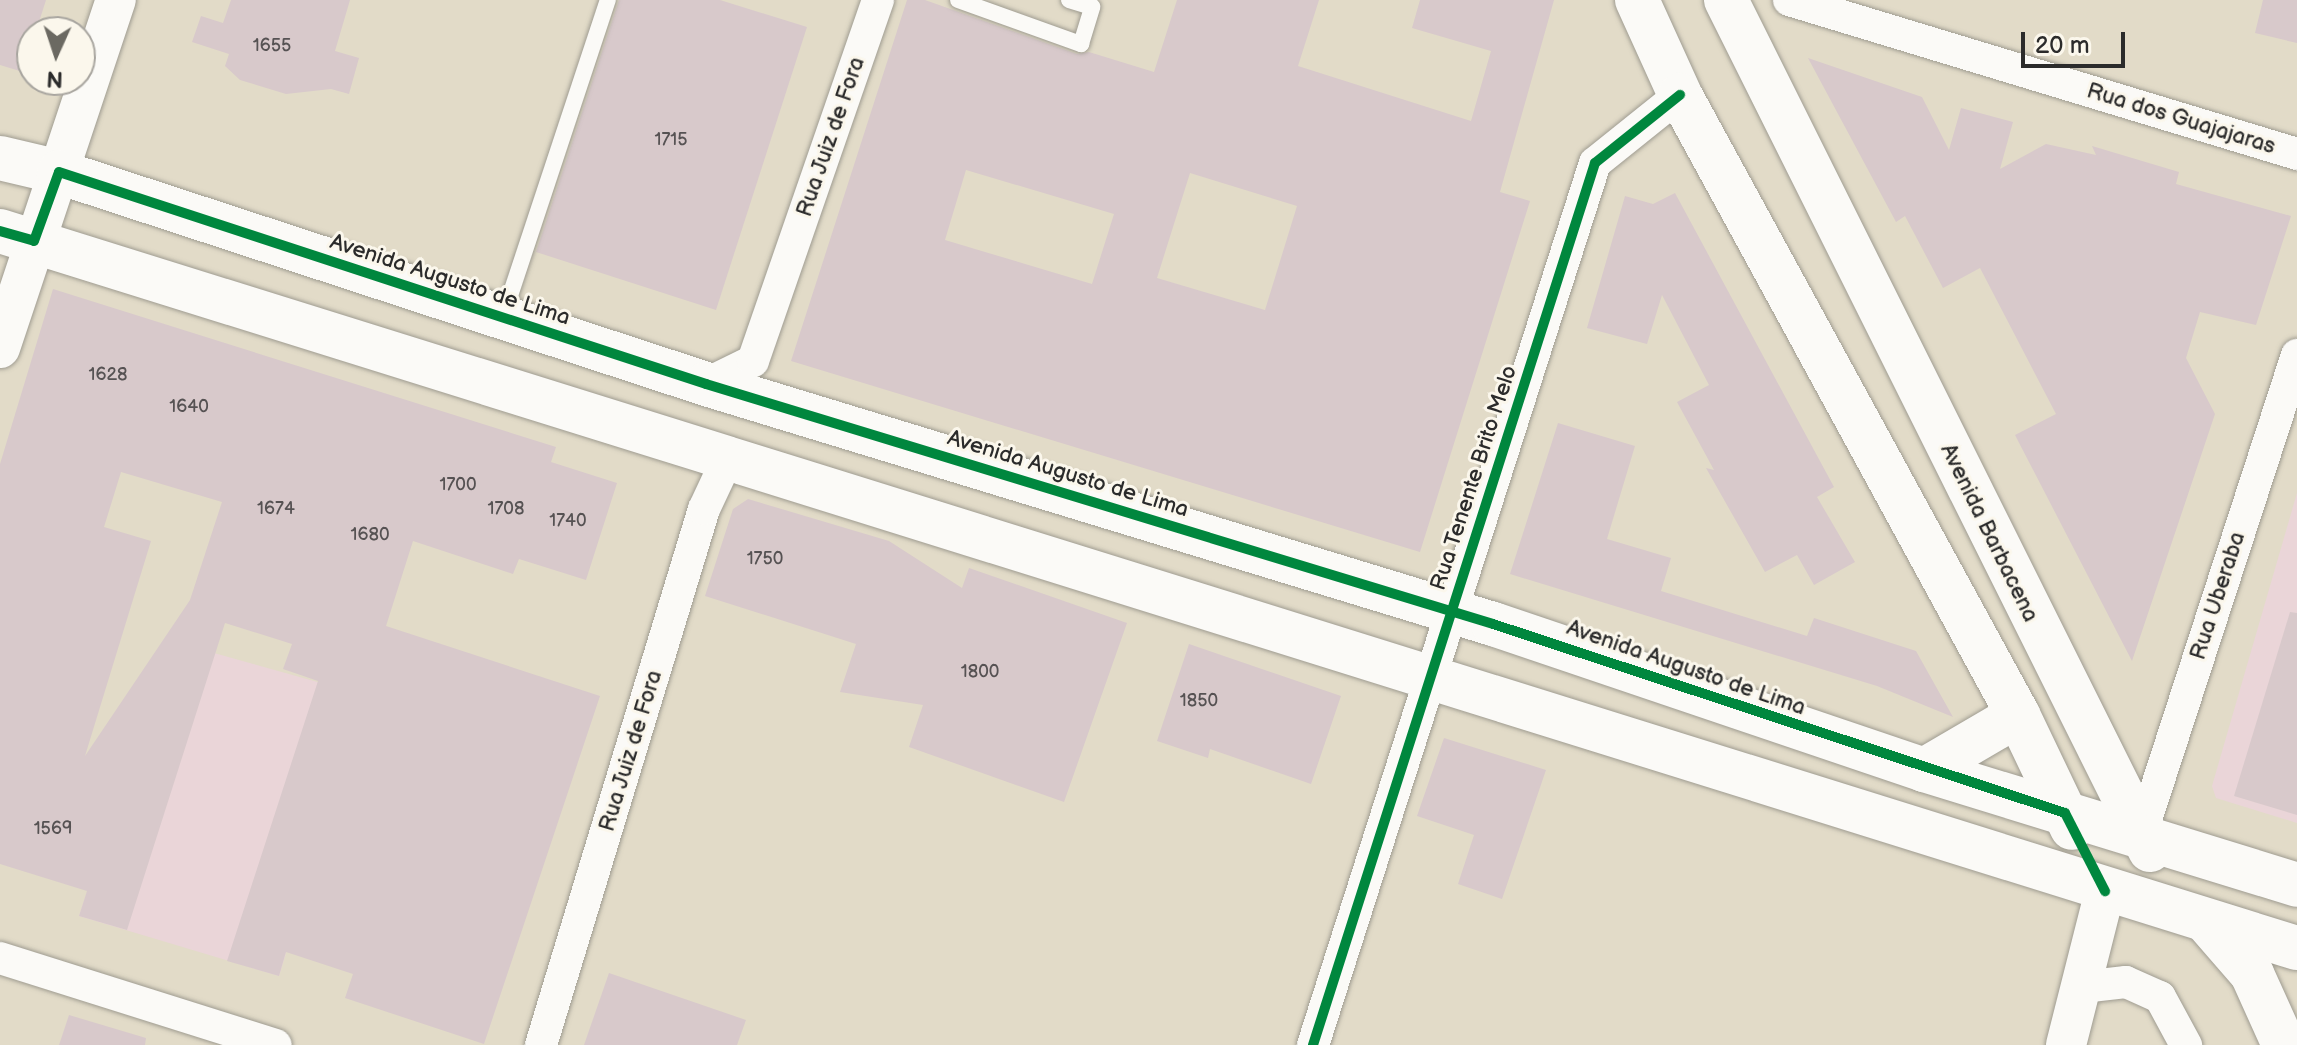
<!DOCTYPE html>
<html>
<head>
<meta charset="utf-8">
<style>
	body { margin:0 }
	#map { position:relative; width:2297px; height:1045px; overflow:hidden; background:#e2dbc8; font-family:"Balsamiq Sans",sans-serif }
	div>[style] { position:absolute }
	.built>* { inset:0; background:#ead5d8 }
	.building>* { inset:0; background:#d8c9cb }
	.roads { filter:drop-shadow(0 0 2px #9f9c91) drop-shadow(0 0 2px #9f9c91) }
	.service>* { height:16px; margin:-8px; padding:0 8px; transform-origin:8px; border-radius:8px; background:#fbfaf7 }
	.minor>* { height:32px; margin:-16px; padding:0 16px; transform-origin:16px; border-radius:16px; background:#fbfaf7 }
	.tertiary>* { height:40px; margin:-20px; padding:0 20px; transform-origin:20px; border-radius:20px; background:#fbfaf7 }
	.secondary>* { height:44px; margin:-22px; padding:0 22px; transform-origin:22px; border-radius:22px; background:#fbfaf7 }
	.cycleway>* { height:10px; margin:-5px; padding:0 5px; transform-origin:5px; border-radius:5px; background:#00873e }
	span { translate:-50% -50%; white-space:nowrap; text-align:center; line-height:1.15; -webkit-text-stroke:6px #fbf7ec; paint-order:stroke }
	.number-label { font-size:18px; color:#565253 }
	.number-label span { -webkit-text-stroke-width:0 }
	.street-label { font-size:22px; color:#2b2b2b }
	.north { position:absolute; left:16px; top:16px; width:80px; height:80px; box-sizing:border-box; background:#fbf7ec; border:2px solid #a8a59f; border-radius:50%; rotate:183deg; font-size:22px; font-weight:700; line-height:32px; text-align:center; color:#2b2b2b }
	.north::after { content:''; display:block; margin:auto; width:28px; height:36px; background:#6b6962; clip-path:polygon(50% 0,100% 100%,50% 72%,0 100%) }
	.scale { position:absolute; left:2021px; top:32px; width:104px; height:36px; box-sizing:border-box; border:4px solid #2b2b2b; border-top:0; padding-left:10px; font-size:24px; line-height:28px; white-space:nowrap; color:#2b2b2b; -webkit-text-stroke:6px #fbf7ec; paint-order:stroke }
</style>
</head>
<body>
<div id="map">
	<div class="built">
		<div style="clip-path:polygon(2297px 493px,2297px 823px,2216px 798px,2212px 786px)"></div>
		<div style="clip-path:polygon(171px 641px,364px 695px,279px 976px,79px 916px)"></div>
	</div>
	<div class="building">
		<div style="clip-path:polygon(0 0,46px 0,23px 72px,0 65px)"></div>
		<div style="clip-path:polygon(231px 0,350px 0,335px 51px,359px 58px,349px 94px,331px 89px,286px 94px,240px 80px,225px 66px,229px 54px,192px 42px,201px 16px,223px 23px)"></div>
		<div style="clip-path:polygon(619px 0,720px 0,807px 27px,716px 310px,536px 252px)"></div>
		<div style="clip-path:polygon(evenodd,907px 0,925px 0,1077px 54px,1089px 52px,1154px 72px,1177px 0,1319px 0,1298px 66px,1471px 121px,1491px 51px,1412px 28px,1420px 0,1554px 0,1500px 192px,1530px 201px,1420px 552px,791px 361px,907px 0,966px 170px,1114px 214px,1092px 284px,945px 240px,966px 170px,907px 0,1190px 173px,1297px 206px,1265px 310px,1157px 278px,1190px 173px)"></div>
		<div style="clip-path:polygon(2263px 0,2297px 0,2297px 43px,2255px 33px)"></div>
		<div style="clip-path:polygon(1808px 58px,1922px 97px,1949px 150px,1961px 108px,2013px 122px,2000px 169px,2046px 144px,2096px 155px,2092px 146px,2179px 172px,2176px 184px,2291px 216px,2256px 325px,2200px 312px,2186px 358px,2215px 414px,2132px 661px,2015px 435px,2056px 414px,1980px 268px,1943px 288px,1905px 216px,1896px 222px)"></div>
		<div style="clip-path:polygon(1675px 193px,1834px 487px,1817px 497px,1855px 562px,1814px 585px,1797px 555px,1765px 572px,1706px 468px,1714px 470px,1677px 402px,1709px 385px,1662px 295px,1647px 344px,1587px 328px,1625px 196px,1653px 204px)"></div>
		<div style="clip-path:polygon(evenodd,53px 289px,556px 447px,551px 462px,617px 483px,586px 580px,519px 559px,513px 574px,413px 541px,386px 626px,600px 696px,484px 1044px,345px 998px,353px 974px,286px 952px,279px 976px,227px 961px,318px 681px,283px 669px,292px 644px,225px 623px,127px 930px,79px 916px,87px 891px,0 864px,0 464px,53px 289px,121px 472px,222px 502px,190px 600px,85px 756px,151px 541px,104px 527px,121px 472px)"></div>
		<div style="clip-path:polygon(1558px 423px,1635px 446px,1607px 539px,1671px 558px,1661px 591px,1807px 636px,1814px 618px,1916px 651px,1953px 717px,1877px 686px,1510px 574px)"></div>
		<div style="clip-path:polygon(748px 499px,889px 541px,962px 588px,969px 568px,1127px 623px,1064px 802px,909px 747px,923px 705px,840px 692px,856px 644px,705px 596px,733px 509px)"></div>
		<div style="clip-path:polygon(2290px 612px,2297px 613px,2297px 815px,2234px 796px)"></div>
		<div style="clip-path:polygon(1189px 644px,1341px 696px,1311px 784px,1210px 749px,1208px 758px,1157px 741px)"></div>
		<div style="clip-path:polygon(1444px 738px,1546px 770px,1502px 899px,1458px 884px,1474px 835px,1417px 816px)"></div>
		<div style="clip-path:polygon(609px 973px,746px 1020px,737px 1045px,584px 1045px)"></div>
		<div style="clip-path:polygon(69px 1015px,146px 1038px,145px 1045px,59px 1045px)"></div>
	</div>
	<div class="roads">
		<div class="service">
			<div style="left:958px;top:0;width:131px;rotate:19.7deg"></div>
			<div style="left:1081px;top:44px;width:39px;rotate:-73deg"></div>
			<div style="left:1092px;top:7px;width:24px;rotate:-163deg"></div>
			<div style="left:503px;top:317px;width:334px;rotate:-71.7deg"></div>
		</div>
		<div class="minor">
			<div style="left:1789px;top:0;width:531px;rotate:16.86deg"></div>
			<div style="left:706px;top:384px;width:52px;rotate:-26.1deg"></div>
			<div style="left:753px;top:361px;width:382px;rotate:-70.9deg"></div>
			<div style="left:2140px;top:838px;width:508px;rotate:-71.99deg"></div>
			<div style="left:0;top:958px;width:289px;rotate:17.5deg"></div>
			<div style="left:2082px;top:987px;width:44px;rotate:-6.5deg"></div>
			<div style="left:2126px;top:982px;width:37px;rotate:24deg"></div>
			<div style="left:2160px;top:997px;width:55px;rotate:61.6deg"></div>
			<div style="left:541px;top:1045px;width:560px;rotate:-73.09deg"></div>
			<div style="left:704px;top:509px;width:54px;rotate:-64.9deg"></div>
			<div style="left:1313px;top:1045px;width:926px;rotate:-72.27deg"></div>
			<div style="left:1595px;top:163px;width:109px;rotate:-38.7deg"></div>
		</div>
		<div class="tertiary">
			<div style="left:0;top:348px;width:367px;rotate:-71.6deg"></div>
			<div style="left:2066px;top:1045px;width:159px;rotate:-75.8deg"></div>
		</div>
		<div class="secondary">
			<div style="left:1637px;top:0;width:104px;rotate:65.6deg"></div>
			<div style="left:1680px;top:95px;width:706px;rotate:61.4deg"></div>
			<div style="left:2018px;top:715px;width:125px;rotate:64.5deg"></div>
			<div style="left:1726px;top:0;width:950px;rotate:63.49deg"></div>
			<div style="left:0;top:158px;width:61px;rotate:13.3deg"></div>
			<div style="left:59px;top:172px;width:681px;rotate:18.14deg"></div>
			<div style="left:706px;top:384px;width:823px;rotate:16.96deg"></div>
			<div style="left:1493px;top:624px;width:455px;rotate:18.7deg"></div>
			<div style="left:1924px;top:770px;width:390px;rotate:17.1deg"></div>
			<div style="left:0;top:231px;width:2406px;rotate:17.34deg"></div>
			<div style="left:1924px;top:770px;width:109px;rotate:-30.3deg"></div>
			<div style="left:2207px;top:922px;width:69px;rotate:49.1deg"></div>
			<div style="left:2252px;top:974px;width:78px;rotate:65.7deg"></div>
		</div>
	</div>
	<div class="cycleway">
		<div style="left:0;top:231px;width:35px;rotate:16deg"></div>
		<div style="left:34px;top:241px;width:73px;rotate:-70.1deg"></div>
		<div style="left:59px;top:172px;width:681px;rotate:18.14deg"></div>
		<div style="left:706px;top:384px;width:823px;rotate:16.96deg"></div>
		<div style="left:1493px;top:624px;width:602px;rotate:18.28deg"></div>
		<div style="left:2065px;top:813px;width:88px;rotate:62.9deg"></div>
		<div style="left:1313px;top:1045px;width:926px;rotate:-72.27deg"></div>
		<div style="left:1595px;top:163px;width:109px;rotate:-38.7deg"></div>
	</div>
	<div class="number-label">
		<span style="left:272px;top:46px">1655</span>
		<span style="left:671px;top:140px">1715</span>
		<span style="left:108px;top:375px">1628</span>
		<span style="left:189px;top:407px">1640</span>
		<span style="left:458px;top:485px">1700</span>
		<span style="left:276px;top:509px">1674</span>
		<span style="left:506px;top:509px">1708</span>
		<span style="left:568px;top:521px">1740</span>
		<span style="left:370px;top:535px">1680</span>
		<span style="left:765px;top:559px">1750</span>
		<span style="left:980px;top:672px">1800</span>
		<span style="left:1199px;top:701px">1850</span>
		<span style="left:53px;top:829px">1569</span>
	</div>
	<div class="street-label">
		<span style="left:2181px;top:119px;rotate:17deg">Rua dos Guajajaras</span>
		<span style="left:831px;top:137px;rotate:-71deg">Rua Juiz de Fora</span>
		<span style="left:450px;top:280px;rotate:18deg">Avenida Augusto de Lima</span>
		<span style="left:1068px;top:474px;rotate:17deg">Avenida Augusto de Lima</span>
		<span style="left:1474px;top:478px;rotate:-72deg">Rua Tenente Brito Melo</span>
		<span style="left:1989px;top:533px;rotate:64deg">Avenida Barbacena</span>
		<span style="left:2218px;top:596px;rotate:-72deg">Rua Uberaba</span>
		<span style="left:1686px;top:668px;rotate:19deg">Avenida Augusto de Lima</span>
		<span style="left:631px;top:751px;rotate:-73deg">Rua Juiz de Fora</span>
	</div>
	<div class="north">N</div>
	<div class="scale">20 m</div>
</div>
</body>
</html>
